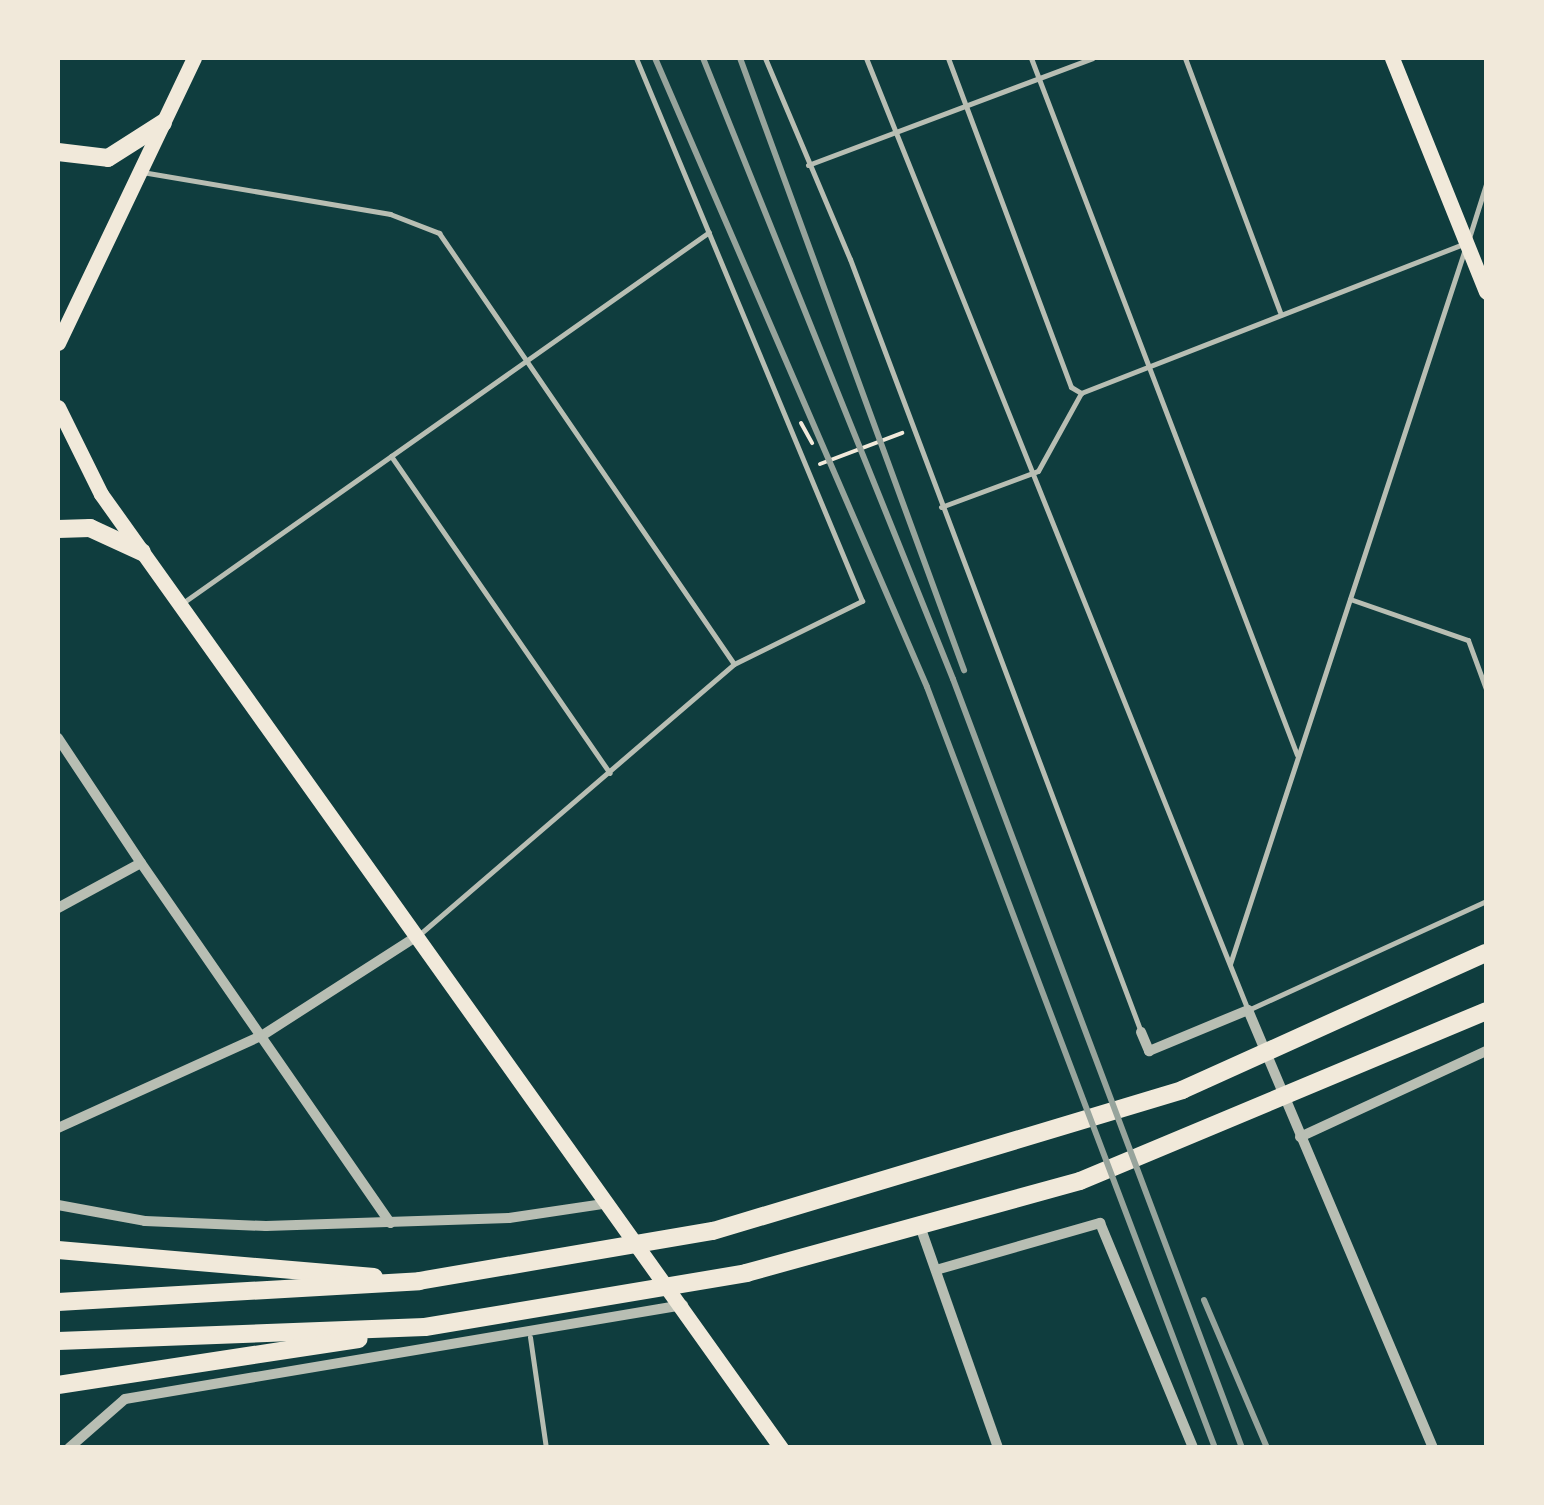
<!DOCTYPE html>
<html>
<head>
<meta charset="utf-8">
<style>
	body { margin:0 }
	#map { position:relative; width:1544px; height:1505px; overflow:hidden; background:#0f3d3e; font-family:Mulish,sans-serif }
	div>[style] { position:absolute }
	.path>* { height:4px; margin:-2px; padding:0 2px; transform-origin:2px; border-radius:2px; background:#f1e9da }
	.service>* { height:5px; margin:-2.5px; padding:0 2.5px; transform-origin:2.5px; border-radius:2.5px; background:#b8beb3 }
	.minor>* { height:10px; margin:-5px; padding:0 5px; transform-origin:5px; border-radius:5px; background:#b8beb3 }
	.secondary>* { height:15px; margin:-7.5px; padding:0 7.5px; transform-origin:7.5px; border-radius:7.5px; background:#f1e9da }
	.primary>* { height:18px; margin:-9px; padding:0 9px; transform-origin:9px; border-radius:9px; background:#f1e9da }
	.trunk>* { height:18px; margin:-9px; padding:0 9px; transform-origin:9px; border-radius:9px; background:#f1e9da }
	.rail>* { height:6px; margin:-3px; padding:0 3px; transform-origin:3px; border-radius:3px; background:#97a49c }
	span { translate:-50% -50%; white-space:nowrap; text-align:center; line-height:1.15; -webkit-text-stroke:8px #f1e9da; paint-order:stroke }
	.frame { position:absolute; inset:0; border:60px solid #f1e9da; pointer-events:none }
</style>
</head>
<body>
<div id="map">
	<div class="path">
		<div style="left:801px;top:423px;width:23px;rotate:61deg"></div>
		<div style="left:820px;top:464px;width:88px;rotate:-20.7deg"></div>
	</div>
	<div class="service">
		<div style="left:765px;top:58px;width:218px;rotate:67.1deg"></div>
		<div style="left:850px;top:259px;width:826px;rotate:69.37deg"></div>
		<div style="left:866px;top:58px;width:1026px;rotate:68.14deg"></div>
		<div style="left:1248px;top:1010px;width:262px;rotate:-24.6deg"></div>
		<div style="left:948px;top:58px;width:351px;rotate:69.5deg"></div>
		<div style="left:1071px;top:387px;width:12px;rotate:31deg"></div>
		<div style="left:1031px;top:58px;width:746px;rotate:69.11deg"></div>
		<div style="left:1185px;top:58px;width:271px;rotate:69.5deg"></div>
		<div style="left:808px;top:165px;width:304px;rotate:-20.6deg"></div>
		<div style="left:142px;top:172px;width:252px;rotate:9.6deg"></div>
		<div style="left:390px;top:214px;width:53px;rotate:21.2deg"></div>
		<div style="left:439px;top:233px;width:522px;rotate:55.61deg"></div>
		<div style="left:1469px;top:238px;width:57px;rotate:-72.5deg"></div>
		<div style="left:391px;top:456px;width:385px;rotate:55.4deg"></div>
		<div style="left:941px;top:507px;width:103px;rotate:-20.4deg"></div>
		<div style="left:1038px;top:471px;width:89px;rotate:-61.1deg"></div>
		<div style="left:1081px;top:393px;width:412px;rotate:-21.3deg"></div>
		<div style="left:1350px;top:599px;width:125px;rotate:19.2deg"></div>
		<div style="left:1468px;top:640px;width:52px;rotate:69.8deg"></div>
		<div style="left:184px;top:602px;width:642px;rotate:-35.17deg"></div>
		<div style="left:420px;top:934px;width:414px;rotate:-40.7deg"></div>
		<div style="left:734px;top:664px;width:143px;rotate:-26.2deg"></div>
		<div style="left:862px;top:601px;width:588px;rotate:-112.6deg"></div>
		<div style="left:1230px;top:964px;width:753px;rotate:-71.81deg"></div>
		<div style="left:530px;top:1337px;width:112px;rotate:81.8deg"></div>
	</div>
	<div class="minor">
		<div style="left:58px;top:738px;width:150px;rotate:56.4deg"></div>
		<div style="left:58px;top:908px;width:94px;rotate:-28.5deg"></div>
		<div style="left:141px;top:863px;width:438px;rotate:55.3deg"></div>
		<div style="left:1141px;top:1032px;width:21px;rotate:67deg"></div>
		<div style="left:1149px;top:1051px;width:107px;rotate:-22.5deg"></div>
		<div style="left:1248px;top:1010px;width:475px;rotate:67.1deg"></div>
		<div style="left:58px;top:1128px;width:225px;rotate:-24.4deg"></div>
		<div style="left:263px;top:1035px;width:183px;rotate:-32.7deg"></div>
		<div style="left:1300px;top:1137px;width:205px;rotate:-24.8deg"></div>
		<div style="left:58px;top:1205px;width:88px;rotate:10.4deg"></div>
		<div style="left:145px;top:1221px;width:121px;rotate:2.4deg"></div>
		<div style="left:266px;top:1226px;width:243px;rotate:-1.9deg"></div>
		<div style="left:509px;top:1218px;width:101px;rotate:-8.5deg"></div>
		<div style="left:921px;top:1229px;width:232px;rotate:70.6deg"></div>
		<div style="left:936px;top:1270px;width:171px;rotate:-16deg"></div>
		<div style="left:1100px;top:1223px;width:243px;rotate:67.5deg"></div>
		<div style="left:69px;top:1448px;width:74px;rotate:-41.2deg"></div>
		<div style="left:125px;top:1399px;width:566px;rotate:-9.56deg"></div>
	</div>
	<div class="secondary">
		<div style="left:1392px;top:58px;width:252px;rotate:68.1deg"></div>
		<div style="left:58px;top:343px;width:316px;rotate:-64.5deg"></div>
		<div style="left:58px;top:407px;width:97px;rotate:63.7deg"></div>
		<div style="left:101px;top:494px;width:1172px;rotate:54.52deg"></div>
	</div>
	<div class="primary">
		<div style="left:58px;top:152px;width:50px;rotate:6.8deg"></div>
		<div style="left:108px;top:158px;width:65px;rotate:-32.5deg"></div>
		<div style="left:58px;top:529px;width:32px;rotate:-2deg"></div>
		<div style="left:90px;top:528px;width:57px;rotate:24.8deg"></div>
	</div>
	<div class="trunk">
		<div style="left:58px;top:1250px;width:317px;rotate:4.9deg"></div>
		<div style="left:58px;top:1302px;width:362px;rotate:-3.3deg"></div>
		<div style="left:419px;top:1281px;width:298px;rotate:-9.7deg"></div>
		<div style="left:713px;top:1231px;width:490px;rotate:-16.7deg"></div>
		<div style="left:1182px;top:1090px;width:333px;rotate:-24.3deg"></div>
		<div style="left:58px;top:1341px;width:367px;rotate:-2.2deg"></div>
		<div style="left:425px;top:1327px;width:326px;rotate:-9.5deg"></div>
		<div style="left:746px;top:1273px;width:346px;rotate:-15.4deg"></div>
		<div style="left:1080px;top:1181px;width:440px;rotate:-22.7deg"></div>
		<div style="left:58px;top:1385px;width:304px;rotate:-8.7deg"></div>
	</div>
	<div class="rail">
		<div style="left:655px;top:58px;width:685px;rotate:66.61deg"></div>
		<div style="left:927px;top:687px;width:814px;rotate:69.27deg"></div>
		<div style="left:703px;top:58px;width:669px;rotate:68.07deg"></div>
		<div style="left:953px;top:679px;width:822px;rotate:69.4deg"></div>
		<div style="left:740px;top:58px;width:652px;rotate:69.9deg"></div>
		<div style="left:1204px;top:1300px;width:161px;rotate:66.9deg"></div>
	</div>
	<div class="frame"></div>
</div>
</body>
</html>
